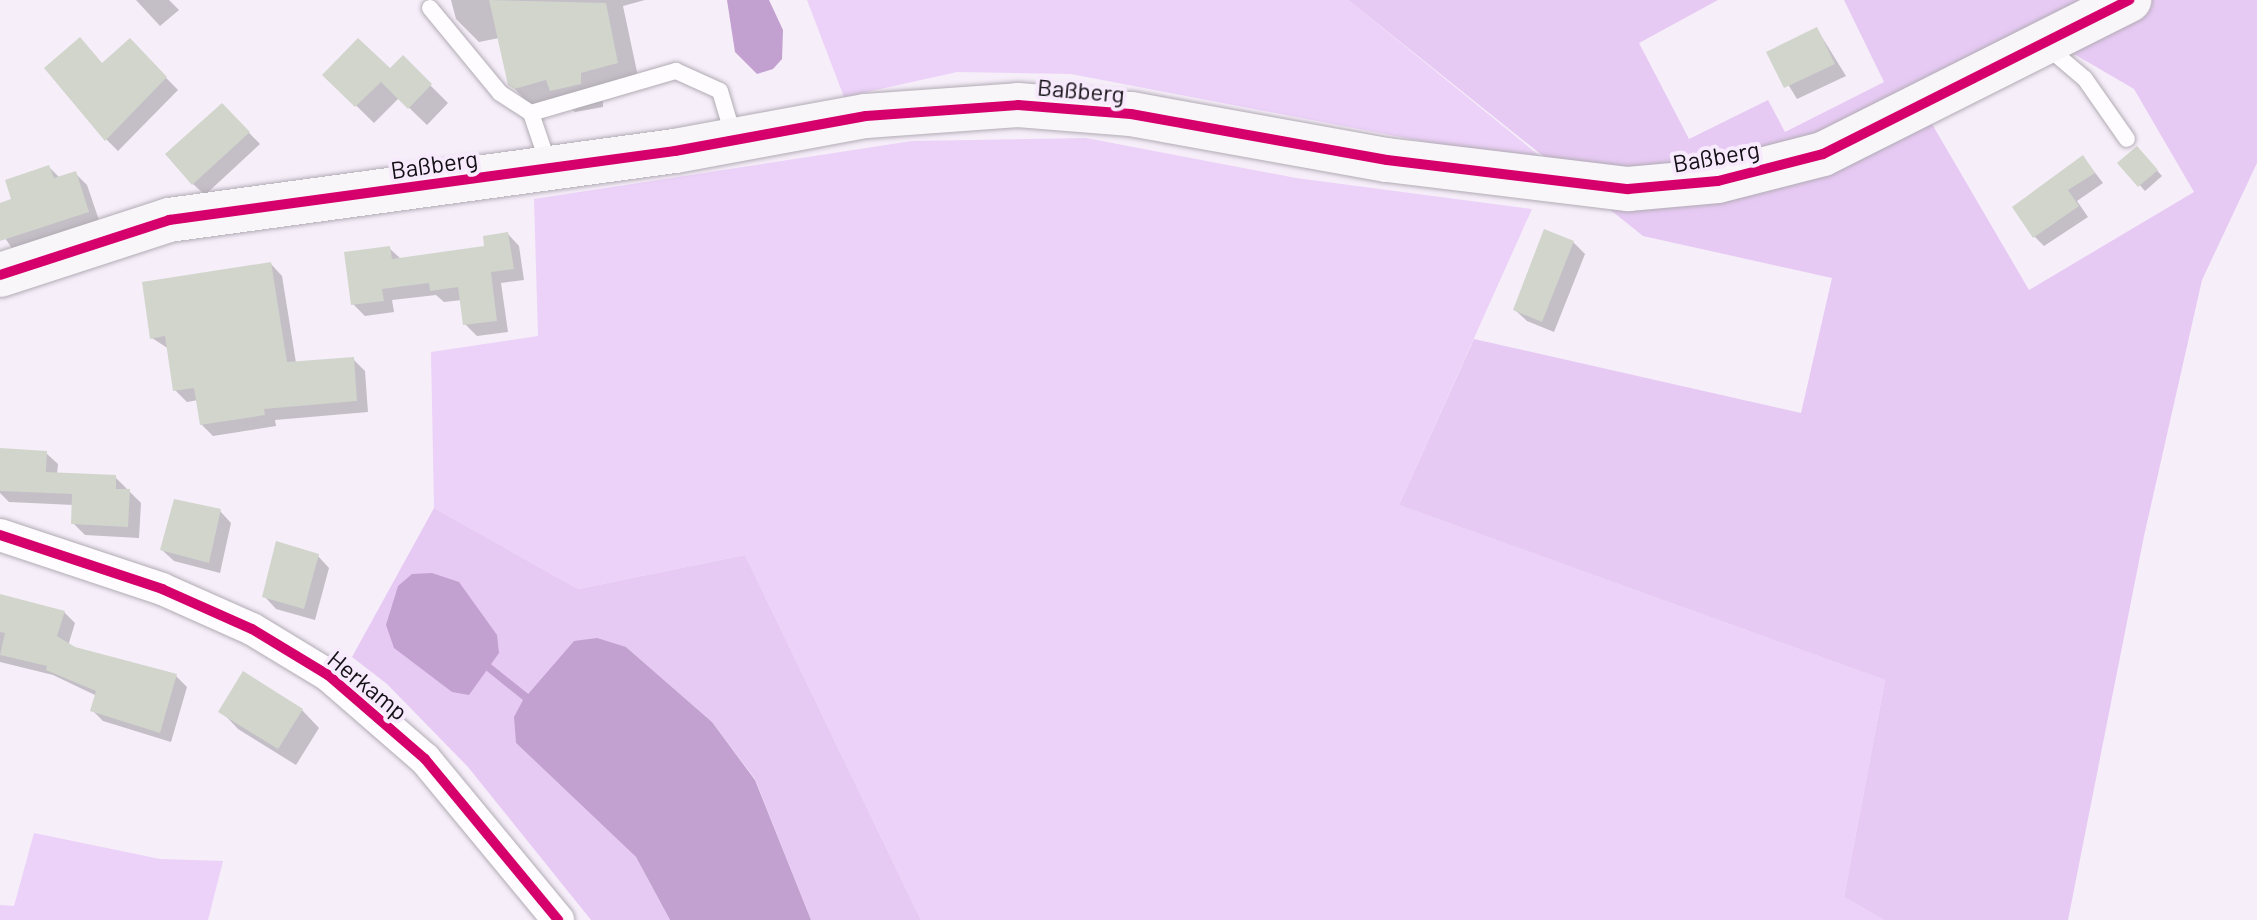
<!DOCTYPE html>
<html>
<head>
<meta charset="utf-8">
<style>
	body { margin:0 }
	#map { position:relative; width:2257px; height:920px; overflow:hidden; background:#f6eef9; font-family:Barlow,sans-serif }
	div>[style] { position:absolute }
	.green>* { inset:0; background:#ecd1f8 }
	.forest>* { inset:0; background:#e7caf4 }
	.water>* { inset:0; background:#c2a0d0 }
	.shadow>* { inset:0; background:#0003 }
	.stream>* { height:8px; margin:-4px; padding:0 4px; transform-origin:4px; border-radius:4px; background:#c2a0d0 }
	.building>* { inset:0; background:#d1d5cc }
	.roads { filter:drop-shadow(0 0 2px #b1abb4) drop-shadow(0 0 2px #b1abb4) }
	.lane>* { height:16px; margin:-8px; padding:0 8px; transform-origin:8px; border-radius:8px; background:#fefcfe }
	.street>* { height:32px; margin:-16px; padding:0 16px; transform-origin:16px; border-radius:16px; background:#fefcfe }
	.secondary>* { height:44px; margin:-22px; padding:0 22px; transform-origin:22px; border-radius:22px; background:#f9f6fa }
	.cycleway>* { height:10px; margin:-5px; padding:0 5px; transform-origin:5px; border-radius:5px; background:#d6006c }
	span { translate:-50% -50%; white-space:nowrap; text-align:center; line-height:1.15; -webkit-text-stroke:8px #f7eafd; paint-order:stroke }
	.street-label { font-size:24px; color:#130f15 }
</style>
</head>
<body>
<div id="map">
	<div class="green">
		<div style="clip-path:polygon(807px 0,1348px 0,1552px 166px,1071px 74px,957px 72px,844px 97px)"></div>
		<div style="clip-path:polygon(1086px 138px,1296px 178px,1532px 209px,1399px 505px,1885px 680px,1844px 897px,1884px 920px,921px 920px,745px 555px,578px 589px,434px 508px,431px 352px,538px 336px,534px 199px,912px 141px)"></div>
		<div style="clip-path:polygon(34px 833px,160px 859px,223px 861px,208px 920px,0 920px,0 905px,14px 906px)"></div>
	</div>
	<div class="forest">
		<div style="clip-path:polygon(evenodd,1348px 0,1718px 0,1639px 43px,1689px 139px,1768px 100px,1785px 132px,1884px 82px,1844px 0,2257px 0,2257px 163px,2202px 280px,2144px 536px,2068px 920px,1884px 920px,1844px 897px,1885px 680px,1399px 505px,1474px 339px,1801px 413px,1832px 278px,1643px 236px,1348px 0,2062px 47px,2134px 89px,2194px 192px,2029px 290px,1932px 124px,2062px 47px)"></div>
		<div style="clip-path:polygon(434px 508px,578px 589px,745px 555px,921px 920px,811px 920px,755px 779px,712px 722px,626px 647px,516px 743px,636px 857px,670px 920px,591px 920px,468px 767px,387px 684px,352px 657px)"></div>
	</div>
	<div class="water">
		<div style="clip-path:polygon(727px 0,769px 0,783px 30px,782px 59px,773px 69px,757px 74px,735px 52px)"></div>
		<div style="clip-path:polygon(432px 573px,459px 582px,497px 635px,499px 653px,469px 695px,452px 692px,394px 648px,386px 625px,398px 586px,412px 574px)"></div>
		<div style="clip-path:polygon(597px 638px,626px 647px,712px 722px,755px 780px,811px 920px,670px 920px,636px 857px,516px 743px,514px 717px,523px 700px,574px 641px)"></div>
	</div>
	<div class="shadow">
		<div style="clip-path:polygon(136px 0,169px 0,179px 10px,160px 26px)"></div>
		<div style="clip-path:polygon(451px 0,645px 0,623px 6px,640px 86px,603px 96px,603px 107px,575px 112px,565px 103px,533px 108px,510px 84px,499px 38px,479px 42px,456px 19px)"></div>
		<div style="clip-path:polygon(1817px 29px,1846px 76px,1797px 99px,1769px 53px)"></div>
		<div style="clip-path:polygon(130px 41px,178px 90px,118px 151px,106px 139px,103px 65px)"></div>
		<div style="clip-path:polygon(403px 58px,448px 103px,427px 125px,399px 98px,374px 123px,325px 75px,390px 71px)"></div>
		<div style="clip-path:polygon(222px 105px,260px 144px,205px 195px,193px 184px)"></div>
		<div style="clip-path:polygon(2142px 154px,2162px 176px,2145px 191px,2120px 163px)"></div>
		<div style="clip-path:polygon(2083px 157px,2103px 183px,2077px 201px,2088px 217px,2044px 246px,2034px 236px)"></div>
		<div style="clip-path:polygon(49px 167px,60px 178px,75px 173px,87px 185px,100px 223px,14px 251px,0 231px,0 205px,13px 200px)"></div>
		<div style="clip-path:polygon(508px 234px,519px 246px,524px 280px,501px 283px,508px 332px,477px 336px,465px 324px,462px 300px,444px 302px,436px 295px,392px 300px,394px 312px,365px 316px,353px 304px,389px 248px,401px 259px,486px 248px)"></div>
		<div style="clip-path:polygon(1573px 242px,1585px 254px,1554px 332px,1527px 321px,1515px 310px)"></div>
		<div style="clip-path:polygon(271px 264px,282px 276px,296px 363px,353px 359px,365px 371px,368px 412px,275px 420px,276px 426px,213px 436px,201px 424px,198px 400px,187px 402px,175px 390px,169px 349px,152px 338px)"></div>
		<div style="clip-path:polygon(0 450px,46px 453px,58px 464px,57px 474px,115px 477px,141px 503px,139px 538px,85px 535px,73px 523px,74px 505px,9px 502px,0 493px)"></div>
		<div style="clip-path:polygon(220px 511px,231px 523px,220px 573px,174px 561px,162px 550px)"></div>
		<div style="clip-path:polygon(318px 556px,329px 568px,315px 620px,276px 609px,265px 597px)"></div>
		<div style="clip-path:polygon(0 596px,64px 612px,75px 623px,68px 646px,176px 676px,187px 687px,171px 742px,103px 721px,92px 710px,97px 696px,53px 675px,0 662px)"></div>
		<div style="clip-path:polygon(302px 710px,319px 728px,296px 765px,238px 729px,221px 711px)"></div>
	</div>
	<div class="stream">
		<div style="left:482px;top:662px;width:65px;rotate:38.8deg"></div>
	</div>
	<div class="building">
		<div style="clip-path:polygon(489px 0,606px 3px,618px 63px,581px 73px,581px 84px,550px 91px,546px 80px,514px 89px,508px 85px)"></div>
		<div style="clip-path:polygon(1817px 27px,1835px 64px,1784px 88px,1766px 52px)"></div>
		<div style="clip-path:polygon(80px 37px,102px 63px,130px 38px,167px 77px,105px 141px,44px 68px)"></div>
		<div style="clip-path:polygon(358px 38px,390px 68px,403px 55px,432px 84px,408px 109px,381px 82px,355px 107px,322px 75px)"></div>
		<div style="clip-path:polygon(222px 103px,250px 132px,192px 185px,165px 154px)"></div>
		<div style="clip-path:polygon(2137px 146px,2158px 170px,2138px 187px,2117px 163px)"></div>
		<div style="clip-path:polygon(2083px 155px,2095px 173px,2068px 190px,2079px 206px,2033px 238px,2012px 207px)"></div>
		<div style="clip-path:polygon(49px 165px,54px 178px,76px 171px,89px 212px,0 241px,0 203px,11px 199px,5px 180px)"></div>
		<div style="clip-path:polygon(1544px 229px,1574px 241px,1542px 322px,1513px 310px)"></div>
		<div style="clip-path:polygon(508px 232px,514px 269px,491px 272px,497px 321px,463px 325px,458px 287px,430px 291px,429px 283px,382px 289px,384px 301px,351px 305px,344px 252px,390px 246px,392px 259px,484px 246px,483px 236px)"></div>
		<div style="clip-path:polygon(271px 262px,287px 362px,354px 357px,357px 401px,264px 409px,265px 415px,200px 425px,194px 388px,173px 391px,165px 336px,150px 339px,142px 282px)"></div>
		<div style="clip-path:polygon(0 448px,47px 451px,46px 472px,116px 475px,116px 489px,130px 489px,128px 527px,71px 524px,72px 494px,0 491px)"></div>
		<div style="clip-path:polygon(174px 499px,221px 509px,209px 563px,160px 550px)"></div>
		<div style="clip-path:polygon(276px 541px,319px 554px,304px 609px,262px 597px)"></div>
		<div style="clip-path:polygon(0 594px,65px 611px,57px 636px,75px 647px,177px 674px,160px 733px,90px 711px,96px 691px,46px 670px,47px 666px,0 655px,5px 633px,0 632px)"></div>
		<div style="clip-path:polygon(243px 671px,303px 709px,278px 749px,218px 712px)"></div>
	</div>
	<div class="roads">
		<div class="lane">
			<div style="left:430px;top:8px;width:110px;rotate:50.5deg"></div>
			<div style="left:500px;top:93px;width:37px;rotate:33deg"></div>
			<div style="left:2045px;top:45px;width:52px;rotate:40.4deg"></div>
			<div style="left:2085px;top:79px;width:73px;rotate:55deg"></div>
			<div style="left:549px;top:166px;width:56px;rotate:-108.8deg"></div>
			<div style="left:531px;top:113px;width:151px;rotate:-16.2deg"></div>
			<div style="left:676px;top:71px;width:48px;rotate:24.4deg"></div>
			<div style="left:720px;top:91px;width:49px;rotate:73.4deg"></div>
		</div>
		<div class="street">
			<div style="left:0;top:535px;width:171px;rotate:18.4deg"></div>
			<div style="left:162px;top:589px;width:98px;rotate:24deg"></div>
			<div style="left:252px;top:629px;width:89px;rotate:31.2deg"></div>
			<div style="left:328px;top:675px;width:128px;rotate:40.9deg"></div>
			<div style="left:425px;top:759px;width:209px;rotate:50.4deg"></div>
		</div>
		<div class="secondary">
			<div style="left:0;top:275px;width:178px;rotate:-18deg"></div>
			<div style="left:169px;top:220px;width:511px;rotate:-7.77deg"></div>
			<div style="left:675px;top:151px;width:194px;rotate:-10.4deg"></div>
			<div style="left:866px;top:116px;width:152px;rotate:-4.1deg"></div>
			<div style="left:1018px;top:105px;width:113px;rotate:4.6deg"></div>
			<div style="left:1131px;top:114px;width:260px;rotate:10.2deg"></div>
			<div style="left:1387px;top:160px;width:243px;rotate:6.9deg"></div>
			<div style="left:1628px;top:189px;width:90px;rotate:-5.1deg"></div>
			<div style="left:1718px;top:181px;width:108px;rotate:-14.4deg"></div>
			<div style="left:1823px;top:154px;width:343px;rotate:-26.7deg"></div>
		</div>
	</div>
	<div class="cycleway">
		<div style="left:0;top:275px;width:178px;rotate:-18deg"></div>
		<div style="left:169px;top:220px;width:511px;rotate:-7.77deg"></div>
		<div style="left:675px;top:151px;width:194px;rotate:-10.4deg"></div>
		<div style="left:866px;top:116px;width:152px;rotate:-4.1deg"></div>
		<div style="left:1018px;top:105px;width:113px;rotate:4.6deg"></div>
		<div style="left:1131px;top:114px;width:260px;rotate:10.2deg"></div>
		<div style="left:1387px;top:160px;width:243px;rotate:6.9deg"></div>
		<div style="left:1628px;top:189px;width:90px;rotate:-5.1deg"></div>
		<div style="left:1718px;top:181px;width:108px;rotate:-14.4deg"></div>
		<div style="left:1823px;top:154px;width:343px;rotate:-26.7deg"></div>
		<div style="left:0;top:535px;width:171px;rotate:18.4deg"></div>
		<div style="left:162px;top:589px;width:98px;rotate:24deg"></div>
		<div style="left:252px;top:629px;width:89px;rotate:31.2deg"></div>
		<div style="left:328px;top:675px;width:128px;rotate:40.9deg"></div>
		<div style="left:425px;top:759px;width:209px;rotate:50.4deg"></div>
	</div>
	<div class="street-label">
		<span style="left:1081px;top:90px;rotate:5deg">Baßberg</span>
		<span style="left:1716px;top:156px;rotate:-10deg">Baßberg</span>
		<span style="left:434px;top:164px;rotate:-8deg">Baßberg</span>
		<span style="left:368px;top:685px;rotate:39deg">Herkamp</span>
	</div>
</div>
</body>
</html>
